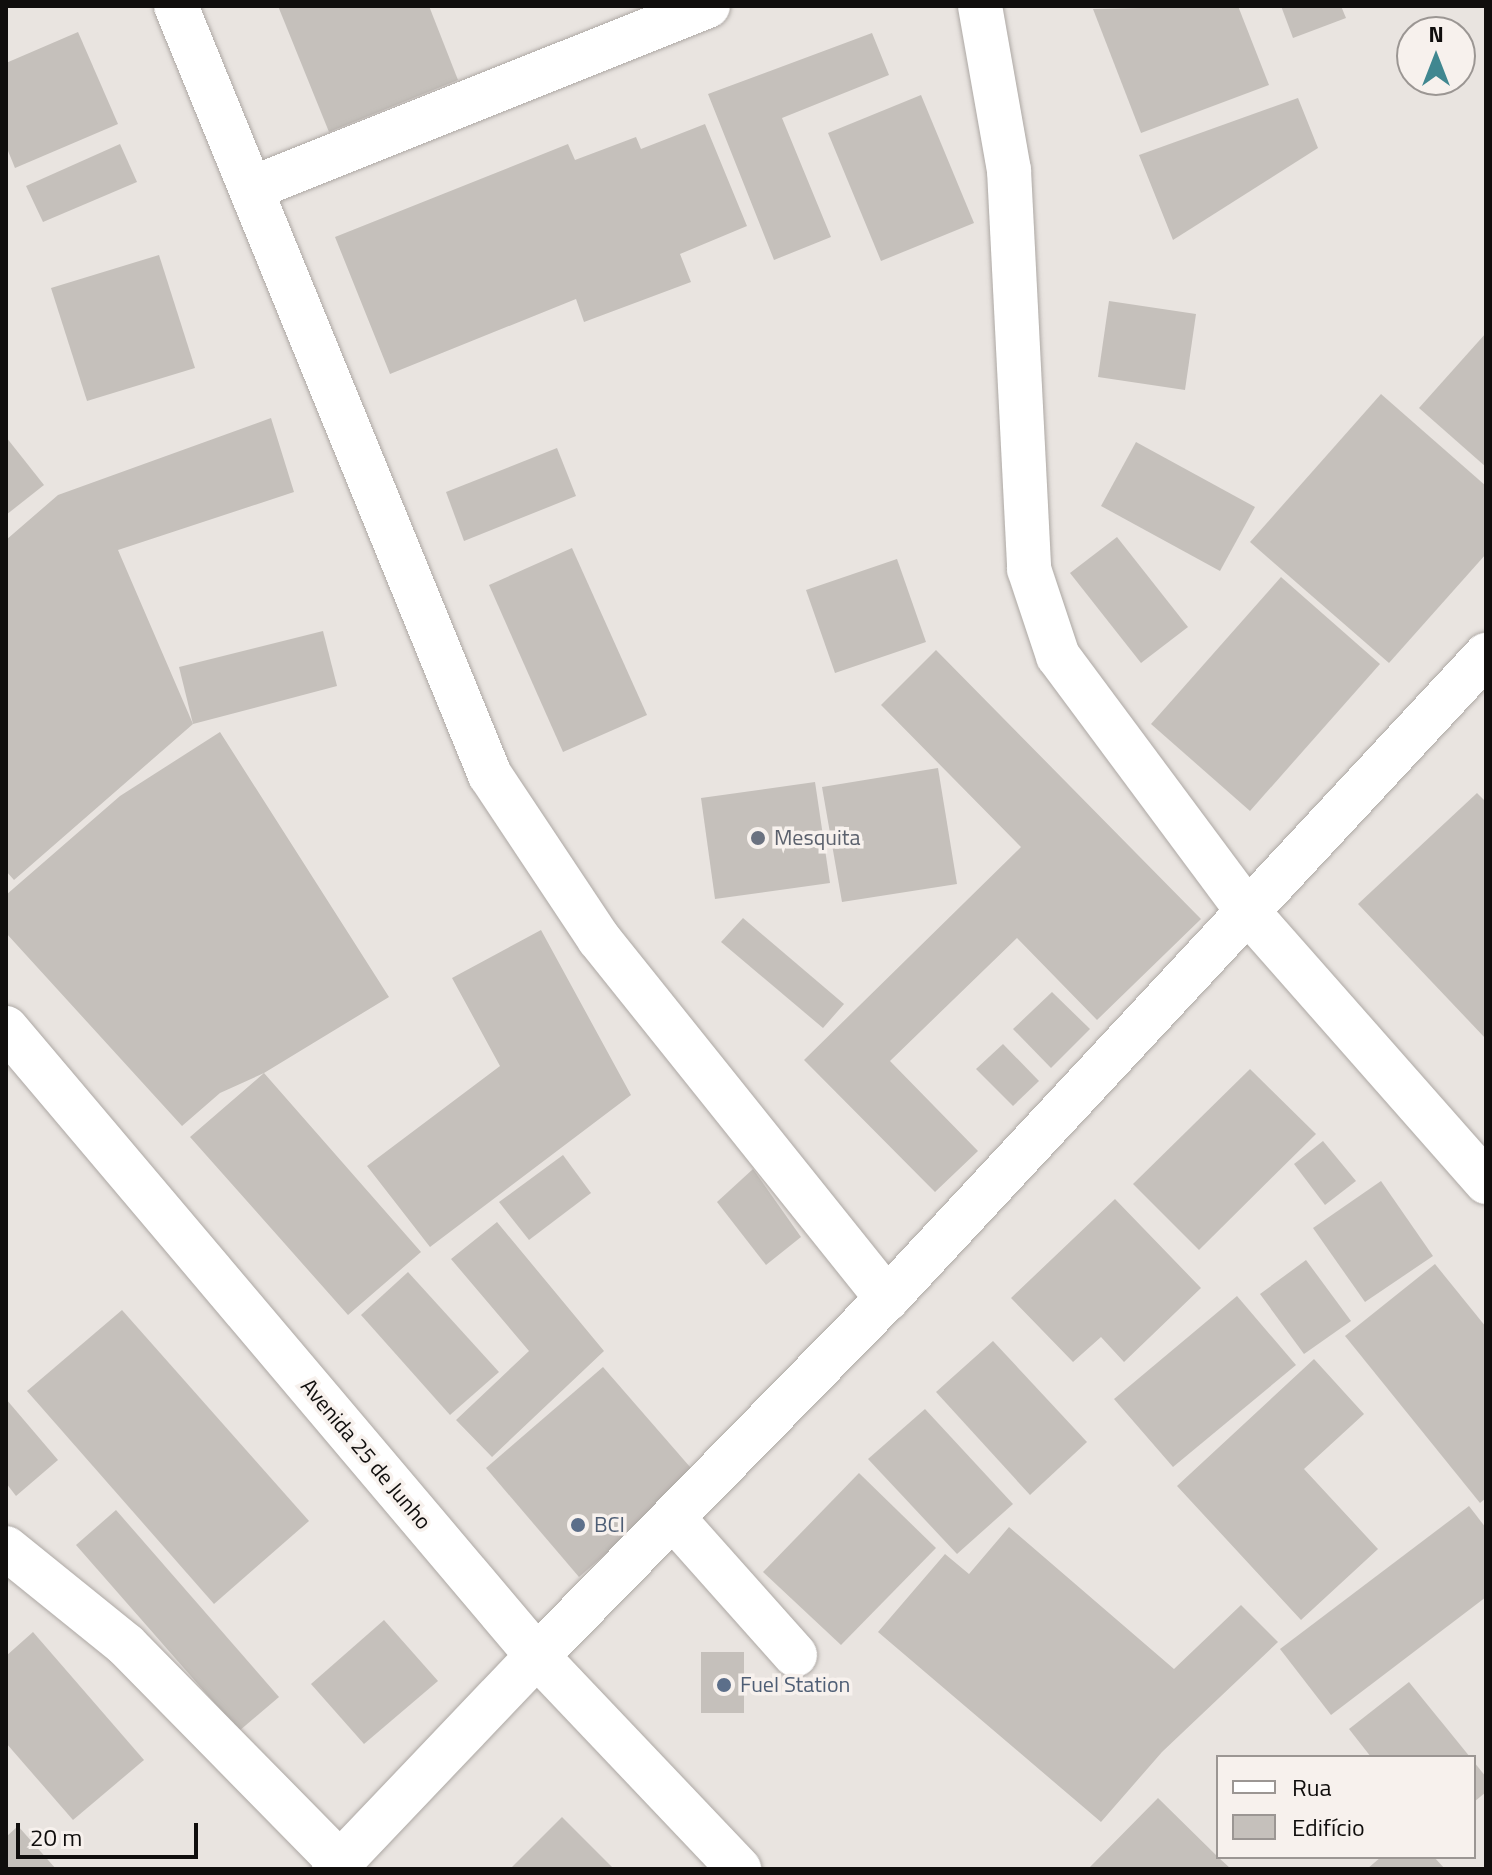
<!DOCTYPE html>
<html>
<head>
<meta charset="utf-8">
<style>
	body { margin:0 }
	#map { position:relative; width:1492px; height:1875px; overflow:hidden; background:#e9e4e0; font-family:"Titillium Web",sans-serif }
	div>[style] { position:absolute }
	.building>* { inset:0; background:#c5c0bb }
	.roads { filter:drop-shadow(0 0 2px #ada8a4) drop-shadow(0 0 2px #ada8a4) }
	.street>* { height:44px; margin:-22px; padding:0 22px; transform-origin:22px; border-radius:22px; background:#fff }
	.secondary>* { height:44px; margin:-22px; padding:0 22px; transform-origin:22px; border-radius:22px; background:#fff }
	.dots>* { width:22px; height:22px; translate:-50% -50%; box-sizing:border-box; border:4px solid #f7f1ed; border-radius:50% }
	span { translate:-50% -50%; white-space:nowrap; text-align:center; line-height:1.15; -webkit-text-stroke:7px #f7f1ed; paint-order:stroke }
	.worship-label { font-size:22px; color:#5b616d }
	.left { translate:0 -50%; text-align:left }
	.street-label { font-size:22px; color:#100e0d }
	.service-label { font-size:22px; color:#4e5e75 }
	.frame { position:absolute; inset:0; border:8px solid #100e0d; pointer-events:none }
	.legend { position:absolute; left:1216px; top:1755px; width:260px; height:104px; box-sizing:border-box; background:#f7f1ed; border:2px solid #9b9693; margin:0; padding:10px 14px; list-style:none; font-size:24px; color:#100e0d }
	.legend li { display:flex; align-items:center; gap:16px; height:40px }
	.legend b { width:40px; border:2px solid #9b9693 }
	.north { position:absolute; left:1396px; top:16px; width:80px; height:80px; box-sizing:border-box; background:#f7f1ed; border:2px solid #9b9693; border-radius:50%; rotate:0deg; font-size:22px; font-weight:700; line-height:32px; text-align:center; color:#100e0d }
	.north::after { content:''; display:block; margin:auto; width:28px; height:36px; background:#408790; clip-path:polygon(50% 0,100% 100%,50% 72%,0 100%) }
	.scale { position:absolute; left:16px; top:1823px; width:182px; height:36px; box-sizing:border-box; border:4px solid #100e0d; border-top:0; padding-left:10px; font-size:24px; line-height:28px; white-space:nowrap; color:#100e0d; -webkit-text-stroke:6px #f7f1ed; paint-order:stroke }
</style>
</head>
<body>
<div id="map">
	<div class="building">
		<div style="clip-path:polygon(278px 6px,429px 6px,458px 80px,329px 132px)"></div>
		<div style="clip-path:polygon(1238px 6px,1269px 85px,1141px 133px,1093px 9px)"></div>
		<div style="clip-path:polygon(1281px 6px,1341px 6px,1346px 18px,1293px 38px)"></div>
		<div style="clip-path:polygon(78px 32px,118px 124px,15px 168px,6px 146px,6px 63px)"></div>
		<div style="clip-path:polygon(872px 33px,889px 75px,782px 118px,831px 237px,774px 260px,708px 94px)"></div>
		<div style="clip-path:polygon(921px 95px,974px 223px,881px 261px,828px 133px)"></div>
		<div style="clip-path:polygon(1298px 98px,1318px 148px,1173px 240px,1139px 155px)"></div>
		<div style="clip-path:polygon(705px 124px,747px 226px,680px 254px,691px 282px,584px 322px,576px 299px,390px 374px,335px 237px,568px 144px,575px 160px,636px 137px,641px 149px)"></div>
		<div style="clip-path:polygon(120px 144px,137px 182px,43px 222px,26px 186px)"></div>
		<div style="clip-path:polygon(159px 255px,195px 368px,87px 401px,51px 288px)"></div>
		<div style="clip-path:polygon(1109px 301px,1196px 314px,1185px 390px,1098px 377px)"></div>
		<div style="clip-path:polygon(1486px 333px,1486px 467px,1419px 408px)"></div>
		<div style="clip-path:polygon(1381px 394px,1486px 486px,1486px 554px,1389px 663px,1250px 542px)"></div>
		<div style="clip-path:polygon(271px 418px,294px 492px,118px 550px,193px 724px,14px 880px,6px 871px,6px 540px,58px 495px)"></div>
		<div style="clip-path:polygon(6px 437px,44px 485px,6px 515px)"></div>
		<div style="clip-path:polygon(1136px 442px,1255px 507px,1220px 571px,1101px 506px)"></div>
		<div style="clip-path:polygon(557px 448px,576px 496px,464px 541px,446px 492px)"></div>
		<div style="clip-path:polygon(1117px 537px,1188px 627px,1141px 663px,1070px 573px)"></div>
		<div style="clip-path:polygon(572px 548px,647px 715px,563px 752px,489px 585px)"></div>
		<div style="clip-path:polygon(897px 559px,926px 642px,835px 673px,806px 590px)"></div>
		<div style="clip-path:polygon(1281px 577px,1380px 664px,1250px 811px,1151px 724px)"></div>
		<div style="clip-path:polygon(323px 631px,337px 686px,193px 724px,179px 667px)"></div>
		<div style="clip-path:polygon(936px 650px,1201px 919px,1097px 1020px,1017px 938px,890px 1061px,978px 1151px,935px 1192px,804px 1060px,1021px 847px,881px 705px)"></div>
		<div style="clip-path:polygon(220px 732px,389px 997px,264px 1073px,421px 1252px,348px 1315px,190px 1137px,264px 1073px,220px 1093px,182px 1126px,6px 933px,6px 895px,120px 796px)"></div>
		<div style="clip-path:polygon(938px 768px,957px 884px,842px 902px,822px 787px)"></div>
		<div style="clip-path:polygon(815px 782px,830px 883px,715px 899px,701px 798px)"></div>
		<div style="clip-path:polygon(1477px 793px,1486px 802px,1486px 1039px,1358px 904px)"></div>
		<div style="clip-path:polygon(743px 918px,844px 1004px,823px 1028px,721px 942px)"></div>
		<div style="clip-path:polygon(541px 930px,631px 1095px,430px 1247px,367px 1166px,500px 1066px,452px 978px)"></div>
		<div style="clip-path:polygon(1052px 992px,1090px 1029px,1051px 1068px,1013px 1029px)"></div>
		<div style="clip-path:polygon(1003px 1044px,1039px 1081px,1013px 1106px,976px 1069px)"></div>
		<div style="clip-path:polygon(1250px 1069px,1316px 1134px,1199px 1250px,1133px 1184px)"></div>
		<div style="clip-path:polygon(1323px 1141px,1356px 1181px,1325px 1205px,1294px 1164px)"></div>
		<div style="clip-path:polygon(563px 1155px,591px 1193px,529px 1240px,499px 1202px)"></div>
		<div style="clip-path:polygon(753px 1169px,801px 1237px,766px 1265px,717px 1202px)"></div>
		<div style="clip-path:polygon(1381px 1181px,1433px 1256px,1365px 1302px,1313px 1228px)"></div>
		<div style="clip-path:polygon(1115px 1199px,1201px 1288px,1124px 1362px,1101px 1337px,1073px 1362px,1011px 1298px)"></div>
		<div style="clip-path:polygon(497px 1222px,604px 1351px,492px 1457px,456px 1420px,529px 1351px,451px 1259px)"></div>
		<div style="clip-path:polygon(1306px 1260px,1351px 1321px,1304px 1354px,1260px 1294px)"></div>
		<div style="clip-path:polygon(1435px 1264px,1486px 1327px,1486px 1498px,1480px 1503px,1345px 1336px)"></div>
		<div style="clip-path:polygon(408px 1272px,499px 1372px,450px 1415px,361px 1315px)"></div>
		<div style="clip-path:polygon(1237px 1296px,1296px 1365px,1173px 1467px,1114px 1399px)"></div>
		<div style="clip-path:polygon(122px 1310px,309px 1521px,214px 1604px,27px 1391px)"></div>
		<div style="clip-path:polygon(993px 1341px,1087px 1442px,1030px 1495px,936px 1392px)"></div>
		<div style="clip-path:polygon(1314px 1359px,1364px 1414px,1304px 1469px,1378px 1549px,1301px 1620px,1177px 1486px)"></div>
		<div style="clip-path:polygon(603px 1367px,697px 1475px,579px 1577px,486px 1468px)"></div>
		<div style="clip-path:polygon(6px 1399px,58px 1460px,16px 1496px,6px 1483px)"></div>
		<div style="clip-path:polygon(925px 1409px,1013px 1504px,957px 1554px,868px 1459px)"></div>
		<div style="clip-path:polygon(859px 1473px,936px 1548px,841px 1645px,763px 1572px)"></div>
		<div style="clip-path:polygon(1469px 1506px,1486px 1528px,1486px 1597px,1331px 1715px,1280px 1649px)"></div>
		<div style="clip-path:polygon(116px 1510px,279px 1697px,239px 1731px,76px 1545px)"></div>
		<div style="clip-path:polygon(1009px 1527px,1174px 1669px,1241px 1605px,1278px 1642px,1162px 1752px,1101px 1822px,878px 1632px,945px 1554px,969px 1574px)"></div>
		<div style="clip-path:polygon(384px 1620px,438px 1681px,364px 1744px,311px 1684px)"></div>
		<div style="clip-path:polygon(33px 1632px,144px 1760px,73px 1820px,6px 1743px,6px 1656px)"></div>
		<div style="clip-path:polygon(701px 1652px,744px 1652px,744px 1713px,701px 1713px)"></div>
		<div style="clip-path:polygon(1409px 1682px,1470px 1757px,1371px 1757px,1349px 1729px)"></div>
		<div style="clip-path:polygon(1474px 1762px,1486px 1777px,1486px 1792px,1474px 1802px)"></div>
		<div style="clip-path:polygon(1158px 1798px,1218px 1857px,1231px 1869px,1088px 1869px)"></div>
		<div style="clip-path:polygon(562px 1817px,614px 1869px,510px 1869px)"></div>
		<div style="clip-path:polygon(18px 1826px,56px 1869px,6px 1869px,6px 1837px)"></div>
		<div style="clip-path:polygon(1381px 1857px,1434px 1857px,1445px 1869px,1367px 1869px)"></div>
	</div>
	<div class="roads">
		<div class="street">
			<div style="left:176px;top:6px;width:831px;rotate:67.79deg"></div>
			<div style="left:490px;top:775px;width:197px;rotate:56.4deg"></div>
			<div style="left:599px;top:939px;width:461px;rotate:51.3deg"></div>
			<div style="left:980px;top:6px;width:167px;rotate:80deg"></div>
			<div style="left:1009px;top:170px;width:400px;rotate:87.1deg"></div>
			<div style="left:1029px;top:569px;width:92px;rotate:71.6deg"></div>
			<div style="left:1058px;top:656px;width:320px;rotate:53.4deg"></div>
			<div style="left:1249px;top:913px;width:359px;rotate:48.6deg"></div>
			<div style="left:253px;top:188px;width:490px;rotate:-21.8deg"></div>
			<div style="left:674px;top:1519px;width:182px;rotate:48.3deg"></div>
			<div style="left:6px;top:1548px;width:154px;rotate:38.9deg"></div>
			<div style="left:126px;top:1645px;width:305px;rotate:45.5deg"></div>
			<div style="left:334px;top:1869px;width:294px;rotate:-46.4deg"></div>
		</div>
		<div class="secondary">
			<div style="left:6px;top:1028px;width:822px;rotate:49.78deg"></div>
			<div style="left:537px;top:1656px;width:294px;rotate:46.5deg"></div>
			<div style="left:537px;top:1656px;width:500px;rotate:-45.6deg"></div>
			<div style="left:887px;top:1299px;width:880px;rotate:-47.07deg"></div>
		</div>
	</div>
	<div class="dots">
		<div style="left:758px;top:838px;background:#6b7280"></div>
		<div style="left:578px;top:1525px;background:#5c6f8a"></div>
		<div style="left:724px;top:1685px;background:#5c6f8a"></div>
	</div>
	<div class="worship-label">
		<span class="left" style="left:774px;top:838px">Mesquita</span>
	</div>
	<div class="street-label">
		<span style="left:366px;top:1454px;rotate:50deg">Avenida 25 de Junho</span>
	</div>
	<div class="service-label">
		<span class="left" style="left:594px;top:1525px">BCI</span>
		<span class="left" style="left:740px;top:1685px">Fuel Station</span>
	</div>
	<div class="frame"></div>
	<ul class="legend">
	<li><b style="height:10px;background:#fff"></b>Rua</li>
	<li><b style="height:22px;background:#c5c0bb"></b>Edifício</li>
	</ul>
	<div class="north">N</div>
	<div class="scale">20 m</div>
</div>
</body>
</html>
